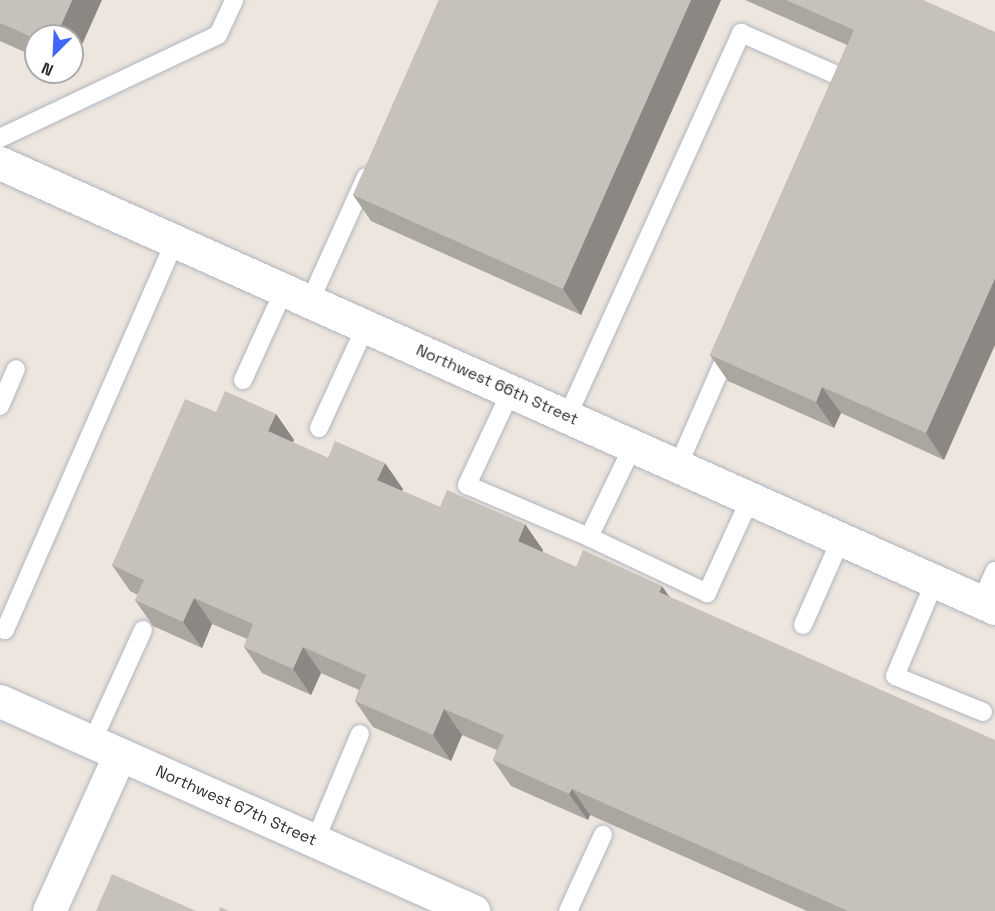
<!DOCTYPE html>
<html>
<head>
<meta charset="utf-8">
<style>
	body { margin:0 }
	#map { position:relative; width:995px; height:911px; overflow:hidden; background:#ede6de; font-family:"Space Grotesk",sans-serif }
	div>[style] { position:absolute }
	.roads { filter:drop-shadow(0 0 2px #b2b5bf) drop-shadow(0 0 2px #b2b5bf) }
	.service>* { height:18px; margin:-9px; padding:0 9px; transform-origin:9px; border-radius:9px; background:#fff }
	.minor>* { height:33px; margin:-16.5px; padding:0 16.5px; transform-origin:16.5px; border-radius:16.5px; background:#fff }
	.wall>* { inset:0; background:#aaa6a0 }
	.shaded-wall>* { inset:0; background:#8b8782 }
	.building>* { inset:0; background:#c6c1ba }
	span { translate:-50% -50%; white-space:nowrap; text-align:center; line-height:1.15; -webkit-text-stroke:5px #fff; paint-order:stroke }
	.street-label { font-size:16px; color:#2c2c2c }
	.north { position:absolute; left:24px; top:24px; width:60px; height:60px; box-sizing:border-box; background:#fff; border:2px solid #ababab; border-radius:50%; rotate:204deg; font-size:16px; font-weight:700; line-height:24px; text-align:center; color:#2c2c2c }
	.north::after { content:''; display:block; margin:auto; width:21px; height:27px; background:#4167f8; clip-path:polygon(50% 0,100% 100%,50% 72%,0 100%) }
</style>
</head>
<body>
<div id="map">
	<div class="roads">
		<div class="service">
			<div style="left:0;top:138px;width:241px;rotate:-25.3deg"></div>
			<div style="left:218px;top:35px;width:38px;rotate:-65deg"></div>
			<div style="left:310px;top:301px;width:136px;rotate:-65.7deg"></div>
			<div style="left:243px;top:380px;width:99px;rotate:-65.5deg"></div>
			<div style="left:511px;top:391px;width:104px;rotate:115.1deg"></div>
			<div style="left:467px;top:485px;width:133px;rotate:23.1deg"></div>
			<div style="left:0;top:406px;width:40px;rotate:-66.6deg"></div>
			<div style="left:567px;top:417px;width:422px;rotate:-65.6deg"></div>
			<div style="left:741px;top:33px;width:115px;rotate:23.7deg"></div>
			<div style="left:846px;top:79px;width:9px;rotate:111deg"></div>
			<div style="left:319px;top:428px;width:112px;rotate:-65.3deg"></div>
			<div style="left:633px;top:446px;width:101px;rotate:115.8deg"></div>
			<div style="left:589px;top:537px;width:131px;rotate:25.4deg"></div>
			<div style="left:707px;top:593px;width:103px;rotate:-65.4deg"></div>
			<div style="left:678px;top:466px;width:128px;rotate:-66.4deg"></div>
			<div style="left:935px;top:581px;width:103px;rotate:112.8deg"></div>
			<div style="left:895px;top:676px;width:95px;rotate:22.2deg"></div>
			<div style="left:981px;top:602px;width:34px;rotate:-66deg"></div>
			<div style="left:803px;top:625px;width:94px;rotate:-66.2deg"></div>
			<div style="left:0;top:628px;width:5px;rotate:22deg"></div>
			<div style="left:5px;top:630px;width:425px;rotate:-66.4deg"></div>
			<div style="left:92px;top:742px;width:123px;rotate:-65.5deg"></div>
			<div style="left:315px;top:841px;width:116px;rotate:-67.2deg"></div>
			<div style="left:568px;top:911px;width:84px;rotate:-65.3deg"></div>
		</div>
		<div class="minor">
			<div style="left:0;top:163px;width:1090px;rotate:24.1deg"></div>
			<div style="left:0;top:701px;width:518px;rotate:23.94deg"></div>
			<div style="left:49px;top:911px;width:172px;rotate:-65.7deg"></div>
		</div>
	</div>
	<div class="wall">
		<div style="clip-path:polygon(0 0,72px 36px,36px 36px,36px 57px,0 41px)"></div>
		<div style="clip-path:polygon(439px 0,721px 0,581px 315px,371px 221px,353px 195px)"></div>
		<div style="clip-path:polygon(745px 0,923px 0,944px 460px,841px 413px,834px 428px,728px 381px,710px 355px,847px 45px)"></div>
		<div style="clip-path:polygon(216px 412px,276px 414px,294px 440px,292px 442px,328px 458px,403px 489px,402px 491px,440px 507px,543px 550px,543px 552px,576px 567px,669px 596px,995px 911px,807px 911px,590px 815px,588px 820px,511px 786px,493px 760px,497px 750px,462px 735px,451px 761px,373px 727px,355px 701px,359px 690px,321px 673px,311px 695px,262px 673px,244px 647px,247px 639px,212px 624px,202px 648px,153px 626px,135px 600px,138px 595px,130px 591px,112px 565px)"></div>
	</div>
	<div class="shaded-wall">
		<div style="clip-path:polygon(72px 0,102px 0,72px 67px,72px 36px,56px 36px)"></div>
		<div style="clip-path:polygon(691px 0,721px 0,581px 315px,563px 289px)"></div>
		<div style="clip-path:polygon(995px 278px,995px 345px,944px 460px,926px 433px)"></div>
		<div style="clip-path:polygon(822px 387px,841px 413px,834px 428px,816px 402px)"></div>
		<div style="clip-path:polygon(276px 414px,294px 440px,286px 457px,268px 431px)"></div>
		<div style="clip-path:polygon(385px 463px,403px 489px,396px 506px,377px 480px)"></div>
		<div style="clip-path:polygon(525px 524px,543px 550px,536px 567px,518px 541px)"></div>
		<div style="clip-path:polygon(662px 586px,680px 612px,659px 592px)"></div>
		<div style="clip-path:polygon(194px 598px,212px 624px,202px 648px,183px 622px)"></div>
		<div style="clip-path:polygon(303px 647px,321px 673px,311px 695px,293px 669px)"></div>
		<div style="clip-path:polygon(444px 709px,462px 735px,451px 761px,433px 735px)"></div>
		<div style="clip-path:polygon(572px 789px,590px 815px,588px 820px,569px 794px)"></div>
	</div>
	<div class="building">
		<div style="clip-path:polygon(0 0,72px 0,56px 36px,36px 36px,36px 39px,0 23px)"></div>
		<div style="clip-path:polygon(439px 0,691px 0,563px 289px,353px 195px)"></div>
		<div style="clip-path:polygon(786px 0,923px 0,995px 32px,995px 278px,926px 433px,822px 387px,816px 402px,710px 355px,854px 30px)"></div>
		<div style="clip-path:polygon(225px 391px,276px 414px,268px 431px,328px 458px,335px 441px,385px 463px,377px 480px,440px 507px,447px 490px,525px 524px,518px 541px,576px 567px,583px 550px,662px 586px,659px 592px,995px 740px,995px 911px,848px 911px,572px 789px,569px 794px,493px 760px,504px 735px,444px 709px,433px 735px,355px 701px,366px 675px,303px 647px,293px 669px,244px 647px,253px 624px,194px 598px,183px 622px,135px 600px,144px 580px,112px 565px,185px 399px,216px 412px)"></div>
		<div style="clip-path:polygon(112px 874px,196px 911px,96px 911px)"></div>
		<div style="clip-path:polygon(220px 907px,229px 911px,219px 911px)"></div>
	</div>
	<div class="street-label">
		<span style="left:497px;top:385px;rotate:24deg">Northwest 66th Street</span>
		<span style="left:236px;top:806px;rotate:24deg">Northwest 67th Street</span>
	</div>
	<div class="north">N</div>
</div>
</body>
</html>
